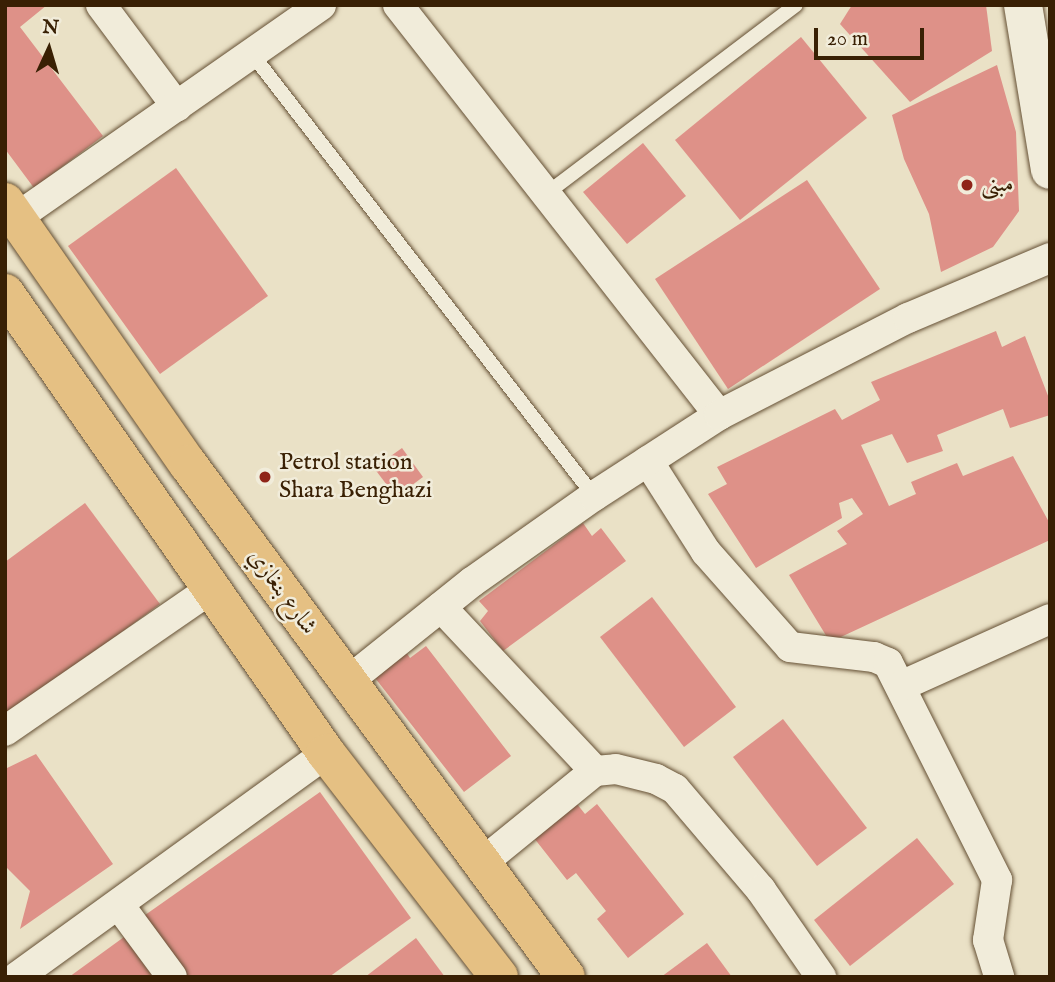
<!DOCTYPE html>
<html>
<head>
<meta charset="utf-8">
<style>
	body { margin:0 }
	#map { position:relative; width:1055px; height:982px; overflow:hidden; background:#eae1c6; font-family:"IM FELL English",Amiri,serif }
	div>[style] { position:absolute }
	.building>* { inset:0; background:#de9188 }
	.roads { filter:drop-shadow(0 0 2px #655034) drop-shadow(0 0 2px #655034) }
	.lane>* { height:14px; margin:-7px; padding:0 7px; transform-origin:7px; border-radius:7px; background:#f1ecda }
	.street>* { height:30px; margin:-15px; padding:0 15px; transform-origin:15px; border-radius:15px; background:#f1ecda }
	.secondary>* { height:38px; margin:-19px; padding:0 19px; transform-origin:19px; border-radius:19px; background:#f1ecda }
	.primary>* { height:38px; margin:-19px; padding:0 19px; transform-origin:19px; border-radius:19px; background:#e5c083 }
	.dots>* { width:19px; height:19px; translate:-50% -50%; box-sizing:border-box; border:4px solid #f1ecda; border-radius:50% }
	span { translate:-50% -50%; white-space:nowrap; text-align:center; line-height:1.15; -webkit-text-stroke:5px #f1ecda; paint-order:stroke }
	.poi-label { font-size:24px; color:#392004 }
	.left { translate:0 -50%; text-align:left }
	.street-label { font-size:24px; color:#392004 }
	.frame { position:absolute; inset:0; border:7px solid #392004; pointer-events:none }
	.north { position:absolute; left:14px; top:14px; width:70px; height:70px; -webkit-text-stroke:5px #f1ecda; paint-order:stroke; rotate:4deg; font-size:19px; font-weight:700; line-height:28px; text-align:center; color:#392004 }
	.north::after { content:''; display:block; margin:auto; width:24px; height:32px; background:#392004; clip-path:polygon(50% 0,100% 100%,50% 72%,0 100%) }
	.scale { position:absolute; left:814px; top:28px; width:110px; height:32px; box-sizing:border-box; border:4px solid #392004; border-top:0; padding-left:9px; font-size:21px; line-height:24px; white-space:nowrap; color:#392004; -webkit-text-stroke:5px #f1ecda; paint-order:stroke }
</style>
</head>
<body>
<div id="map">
	<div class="building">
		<div style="clip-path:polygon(5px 5px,47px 5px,20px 27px,103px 136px,34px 188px,5px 149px)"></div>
		<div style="clip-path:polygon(852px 5px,986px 5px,992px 51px,910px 102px,840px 24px)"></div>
		<div style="clip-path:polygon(801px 37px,867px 118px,740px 220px,675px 140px)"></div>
		<div style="clip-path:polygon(997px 65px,1016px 132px,1019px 211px,993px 247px,941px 272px,929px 214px,904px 159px,892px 115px)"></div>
		<div style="clip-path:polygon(643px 143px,686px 196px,627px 244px,583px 192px)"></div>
		<div style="clip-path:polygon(176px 168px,268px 296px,160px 374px,68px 246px)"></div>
		<div style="clip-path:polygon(807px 180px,880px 289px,728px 389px,655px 279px)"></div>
		<div style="clip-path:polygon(996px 331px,1002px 347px,1025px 336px,1050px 401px,1050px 415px,1010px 428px,1003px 409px,937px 435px,943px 451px,907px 463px,892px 434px,861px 445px,889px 506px,916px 494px,911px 482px,957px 463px,963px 476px,1013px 456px,1050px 524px,1050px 540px,830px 642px,789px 575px,847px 544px,837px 531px,863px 514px,852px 498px,839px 503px,842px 518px,756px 568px,708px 494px,727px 484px,717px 467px,835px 409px,842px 420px,880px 400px,871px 382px)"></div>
		<div style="clip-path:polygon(402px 448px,423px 477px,396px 497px,374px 468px)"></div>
		<div style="clip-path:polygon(85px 503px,160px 604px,5px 718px,5px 562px)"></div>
		<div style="clip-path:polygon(583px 523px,592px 536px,601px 528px,626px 561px,503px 651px,480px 621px,488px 611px,479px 601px)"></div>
		<div style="clip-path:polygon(652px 597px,736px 707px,684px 747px,600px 637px)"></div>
		<div style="clip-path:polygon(426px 646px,511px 756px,464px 792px,372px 674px,404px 649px,410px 658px)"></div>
		<div style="clip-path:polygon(783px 719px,867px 828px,817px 866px,733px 757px)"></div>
		<div style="clip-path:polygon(36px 754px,113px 864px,20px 929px,30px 891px,5px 866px,5px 769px)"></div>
		<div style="clip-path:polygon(320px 792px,411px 918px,329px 977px,179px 977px,138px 920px)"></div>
		<div style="clip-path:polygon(577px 804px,585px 814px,597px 804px,684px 914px,628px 958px,597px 919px,606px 911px,576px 873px,567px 880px,534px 838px)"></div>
		<div style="clip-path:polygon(917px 838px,954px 884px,850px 966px,814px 920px)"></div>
		<div style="clip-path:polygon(124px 937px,153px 977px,69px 977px)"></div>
		<div style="clip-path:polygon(416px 938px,445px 977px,365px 977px)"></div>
		<div style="clip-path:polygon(707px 943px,732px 977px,661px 977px)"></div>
	</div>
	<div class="roads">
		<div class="lane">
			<div style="left:252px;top:54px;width:559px;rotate:52.27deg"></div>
			<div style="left:546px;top:194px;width:313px;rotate:-37.1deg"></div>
		</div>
		<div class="street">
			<div style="left:101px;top:5px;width:127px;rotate:53.3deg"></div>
			<div style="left:398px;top:5px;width:521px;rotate:51.94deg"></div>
			<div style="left:16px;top:218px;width:372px;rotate:-34.9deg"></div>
			<div style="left:648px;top:461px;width:108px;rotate:57.5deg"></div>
			<div style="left:706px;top:552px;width:127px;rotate:48.5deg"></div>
			<div style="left:790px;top:647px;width:85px;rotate:6.8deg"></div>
			<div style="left:874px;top:657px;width:15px;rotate:23deg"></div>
			<div style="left:888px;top:663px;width:243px;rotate:63.3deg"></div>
			<div style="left:997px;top:880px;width:61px;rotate:98.5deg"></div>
			<div style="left:988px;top:940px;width:39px;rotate:73deg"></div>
			<div style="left:441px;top:607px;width:225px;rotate:46.8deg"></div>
			<div style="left:347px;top:682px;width:160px;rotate:-38.7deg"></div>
			<div style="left:472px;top:582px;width:149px;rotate:-35.2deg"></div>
			<div style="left:594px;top:496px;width:149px;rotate:-32.9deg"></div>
			<div style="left:719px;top:415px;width:212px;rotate:-27.2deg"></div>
			<div style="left:908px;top:318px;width:154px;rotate:-22.9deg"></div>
			<div style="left:901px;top:686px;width:163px;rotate:-24.2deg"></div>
			<div style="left:5px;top:731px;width:250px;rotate:-34.6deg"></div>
			<div style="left:483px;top:862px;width:144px;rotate:-39.1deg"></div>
			<div style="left:595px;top:771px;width:21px;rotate:-5deg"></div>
			<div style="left:616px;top:769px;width:41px;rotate:14deg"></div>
			<div style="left:656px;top:779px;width:21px;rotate:28deg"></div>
			<div style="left:675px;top:789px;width:133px;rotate:49.6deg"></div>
			<div style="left:761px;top:890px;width:106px;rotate:55.4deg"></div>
			<div style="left:119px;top:905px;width:89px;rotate:53.6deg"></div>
			<div style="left:17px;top:977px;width:382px;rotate:-35.9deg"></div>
		</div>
		<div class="secondary">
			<div style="left:1023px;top:5px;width:167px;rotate:80.7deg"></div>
		</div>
		<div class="primary">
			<div style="left:5px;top:202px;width:320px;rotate:55.1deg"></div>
			<div style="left:188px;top:464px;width:637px;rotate:53.62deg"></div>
			<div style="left:5px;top:293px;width:561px;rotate:55.09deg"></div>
			<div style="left:326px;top:753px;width:283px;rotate:52.3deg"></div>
		</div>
	</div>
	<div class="dots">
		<div style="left:967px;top:185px;background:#8f2418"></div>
		<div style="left:265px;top:477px;background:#8f2418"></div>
	</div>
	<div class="poi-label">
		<span class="left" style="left:981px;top:185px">مبنى</span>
		<span class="left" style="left:279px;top:477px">Petrol station<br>Shara Benghazi</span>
	</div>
	<div class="street-label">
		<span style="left:282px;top:592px;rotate:54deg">شارع بنغازي</span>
	</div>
	<div class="frame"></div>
	<div class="north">N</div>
	<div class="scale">20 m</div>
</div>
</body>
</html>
